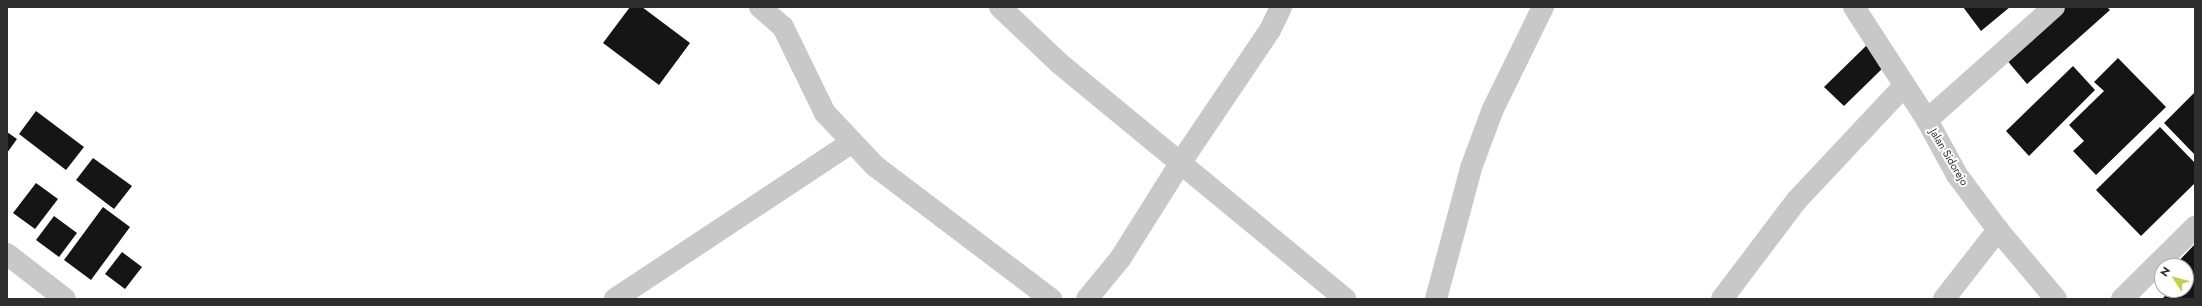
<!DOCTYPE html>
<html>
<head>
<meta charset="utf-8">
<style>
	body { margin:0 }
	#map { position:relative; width:2202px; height:306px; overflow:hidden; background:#fff; font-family:Jost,sans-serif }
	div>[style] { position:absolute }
	.building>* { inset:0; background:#151515 }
	.minor>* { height:22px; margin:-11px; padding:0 11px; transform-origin:11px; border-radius:11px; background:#c8c8c8 }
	span { translate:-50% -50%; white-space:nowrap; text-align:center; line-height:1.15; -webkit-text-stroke:4px #fff; paint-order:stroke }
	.street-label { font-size:11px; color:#2e2e2e }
	.frame { position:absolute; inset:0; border:8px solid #2e2e2e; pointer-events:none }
	.north { position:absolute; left:2154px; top:258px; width:40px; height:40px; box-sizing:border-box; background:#fff; border:1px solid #ababab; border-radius:50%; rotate:306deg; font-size:11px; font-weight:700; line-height:16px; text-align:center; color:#2e2e2e }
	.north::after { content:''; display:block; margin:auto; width:14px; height:18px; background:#c5d243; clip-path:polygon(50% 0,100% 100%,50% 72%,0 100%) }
</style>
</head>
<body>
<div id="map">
	<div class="building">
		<div style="clip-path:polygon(630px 7px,642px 7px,690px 43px,659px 85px,603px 43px)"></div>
		<div style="clip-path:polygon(1963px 7px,2010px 7px,1981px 31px)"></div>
		<div style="clip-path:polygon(2063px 7px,2107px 7px,2110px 10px,2027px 84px,2005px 58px)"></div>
		<div style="clip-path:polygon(1867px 45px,1886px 65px,1844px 106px,1824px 87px)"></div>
		<div style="clip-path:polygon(2118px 58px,2166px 107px,2096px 175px,2073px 151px,2084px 141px,2069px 125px,2104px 91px,2094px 82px)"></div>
		<div style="clip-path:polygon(2073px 66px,2095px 90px,2029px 156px,2006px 131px)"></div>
		<div style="clip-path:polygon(2195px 92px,2195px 155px,2164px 123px)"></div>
		<div style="clip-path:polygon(36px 111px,84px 147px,66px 170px,19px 134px)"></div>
		<div style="clip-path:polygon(2160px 127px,2195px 163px,2195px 183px,2141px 236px,2096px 190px)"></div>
		<div style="clip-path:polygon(7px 132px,17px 139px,7px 153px)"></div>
		<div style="clip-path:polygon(93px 158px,132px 186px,114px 209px,76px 180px)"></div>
		<div style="clip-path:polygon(36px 183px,58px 199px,35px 229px,13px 213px)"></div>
		<div style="clip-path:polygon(103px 207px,130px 227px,91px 280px,64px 260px)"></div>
		<div style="clip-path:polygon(54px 216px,77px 233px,59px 257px,36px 240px)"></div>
		<div style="clip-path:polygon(2194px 245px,2195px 299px,2162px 299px,2171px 290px,2186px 290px,2186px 266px,2174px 266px)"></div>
		<div style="clip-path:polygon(122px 252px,142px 267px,125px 289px,105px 274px)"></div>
	</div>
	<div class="minor">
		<div style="left:760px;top:7px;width:30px;rotate:41deg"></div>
		<div style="left:783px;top:27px;width:96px;rotate:64deg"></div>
		<div style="left:825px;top:113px;width:73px;rotate:46.7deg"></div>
		<div style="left:875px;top:166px;width:221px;rotate:37.1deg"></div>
		<div style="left:1000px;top:7px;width:81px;rotate:43.5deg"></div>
		<div style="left:1059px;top:63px;width:371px;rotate:39.5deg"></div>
		<div style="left:1854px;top:7px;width:135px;rotate:57.1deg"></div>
		<div style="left:1927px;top:120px;width:63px;rotate:61.4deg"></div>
		<div style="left:1957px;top:175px;width:69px;rotate:53.3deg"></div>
		<div style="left:1998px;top:230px;width:90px;rotate:50deg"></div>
		<div style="left:1927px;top:120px;width:170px;rotate:-41.7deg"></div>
		<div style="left:7px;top:254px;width:73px;rotate:37.8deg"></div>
		<div style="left:615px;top:299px;width:284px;rotate:-33.5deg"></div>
		<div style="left:1087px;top:299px;width:52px;rotate:-50.5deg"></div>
		<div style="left:1120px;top:259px;width:115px;rotate:-57.8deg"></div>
		<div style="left:1181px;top:162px;width:159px;rotate:-56deg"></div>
		<div style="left:1270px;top:30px;width:25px;rotate:-64deg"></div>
		<div style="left:1436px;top:299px;width:136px;rotate:-75deg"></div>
		<div style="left:1471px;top:168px;width:63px;rotate:-69.6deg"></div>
		<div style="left:1493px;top:109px;width:114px;rotate:-63.9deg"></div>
		<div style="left:1722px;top:299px;width:124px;rotate:-52.9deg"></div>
		<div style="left:1797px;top:200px;width:156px;rotate:-46.8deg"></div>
		<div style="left:1944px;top:299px;width:88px;rotate:-52deg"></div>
		<div style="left:2122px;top:299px;width:103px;rotate:-44.6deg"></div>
	</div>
	<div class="street-label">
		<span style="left:1949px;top:157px;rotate:59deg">Jalan Sidorejo</span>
	</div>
	<div class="frame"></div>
	<div class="north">N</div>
</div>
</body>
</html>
